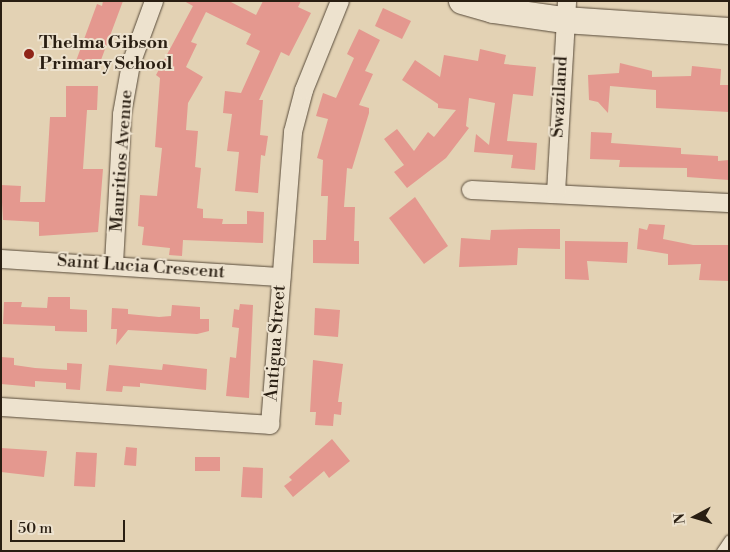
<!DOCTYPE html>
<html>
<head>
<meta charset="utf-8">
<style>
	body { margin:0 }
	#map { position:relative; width:730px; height:552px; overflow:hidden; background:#e3d2b4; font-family:"Libre Bodoni",serif }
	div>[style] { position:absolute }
	.building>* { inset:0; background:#e4988f }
	.roads { filter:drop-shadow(0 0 1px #584b3a) drop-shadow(0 0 1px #584b3a) }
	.lane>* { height:9px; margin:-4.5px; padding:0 4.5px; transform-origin:4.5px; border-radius:4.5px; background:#ede2ce }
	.street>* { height:18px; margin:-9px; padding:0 9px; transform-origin:9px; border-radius:9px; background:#ede2ce }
	.secondary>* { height:26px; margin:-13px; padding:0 13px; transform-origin:13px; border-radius:13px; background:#ede2ce }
	.dots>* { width:14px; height:14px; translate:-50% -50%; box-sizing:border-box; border:2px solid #ede2ce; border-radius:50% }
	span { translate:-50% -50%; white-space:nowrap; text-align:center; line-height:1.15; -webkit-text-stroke:4px #ede2ce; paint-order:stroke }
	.poi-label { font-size:18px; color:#291e12; font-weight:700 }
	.left { translate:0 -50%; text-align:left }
	.street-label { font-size:18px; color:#291e12 }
	.frame { position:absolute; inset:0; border:2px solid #291e12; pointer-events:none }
	.north { position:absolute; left:670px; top:492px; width:50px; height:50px; -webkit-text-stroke:4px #ede2ce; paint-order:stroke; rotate:264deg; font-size:14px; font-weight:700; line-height:20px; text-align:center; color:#291e12 }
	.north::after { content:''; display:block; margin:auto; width:18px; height:22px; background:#291e12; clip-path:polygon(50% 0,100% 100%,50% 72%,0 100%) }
	.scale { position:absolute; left:10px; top:520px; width:115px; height:22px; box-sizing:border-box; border:2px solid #291e12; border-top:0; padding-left:6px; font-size:15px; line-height:18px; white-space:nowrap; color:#291e12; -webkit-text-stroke:4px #ede2ce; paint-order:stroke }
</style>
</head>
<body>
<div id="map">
	<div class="building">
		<div style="clip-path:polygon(103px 1px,123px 1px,98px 68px,76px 61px,97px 4px,102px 6px)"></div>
		<div style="clip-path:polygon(184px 1px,229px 1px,256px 15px,263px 1px,301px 1px,298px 7px,311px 13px,289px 56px,281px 52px,259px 100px,263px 100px,260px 135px,268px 136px,265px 156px,261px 155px,258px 193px,235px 191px,239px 152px,227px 151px,232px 114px,223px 113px,225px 91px,241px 93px,260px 51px,246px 44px,251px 34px,206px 12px,191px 42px,197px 44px,186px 67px,203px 77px,188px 103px,186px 130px,198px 131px,195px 167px,201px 168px,197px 208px,203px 209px,203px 218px,223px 219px,222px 224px,247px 224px,247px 211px,264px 212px,263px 243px,183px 240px,182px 256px,169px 255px,170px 248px,142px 245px,144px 227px,138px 226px,140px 195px,157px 196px,162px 148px,155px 147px,160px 78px,156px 75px,193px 6px)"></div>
		<div style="clip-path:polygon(383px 8px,411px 21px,402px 39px,375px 26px)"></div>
		<div style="clip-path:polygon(359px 29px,380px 40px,365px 71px,373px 74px,359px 105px,369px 108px,369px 113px,352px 169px,347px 168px,344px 207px,355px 207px,354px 241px,359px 241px,359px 264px,313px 263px,313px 240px,326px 240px,328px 196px,321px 196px,323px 160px,317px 158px,328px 119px,316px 116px,323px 93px,336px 98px,354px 58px,347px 54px)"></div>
		<div style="clip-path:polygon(480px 49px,506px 55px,504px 64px,536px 67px,533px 96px,513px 94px,507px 141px,537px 143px,535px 170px,511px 168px,513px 155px,474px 152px,476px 134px,489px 145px,495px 103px,469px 98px,466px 126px,469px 128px,446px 158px,407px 188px,394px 172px,404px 165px,384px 139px,397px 129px,414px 151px,428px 132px,434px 137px,456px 110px,438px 108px,438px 104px,402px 80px,415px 60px,440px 77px,444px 55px,478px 61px)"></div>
		<div style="clip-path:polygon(620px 63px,652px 71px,652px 77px,691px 76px,692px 66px,721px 69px,720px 85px,729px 85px,729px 112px,656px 108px,656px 90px,610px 86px,608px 113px,598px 102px,589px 100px,588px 75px,619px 73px)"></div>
		<div style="clip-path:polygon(66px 86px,98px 86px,97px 110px,87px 110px,83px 169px,103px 169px,98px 232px,39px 236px,39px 222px,3px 220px,1px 185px,21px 186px,20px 202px,45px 202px,50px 117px,66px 117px)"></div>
		<div style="clip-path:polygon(591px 132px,612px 133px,611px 143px,681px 148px,681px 154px,718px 156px,718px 161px,729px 160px,729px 180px,687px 177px,687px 168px,619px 167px,620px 160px,590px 159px)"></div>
		<div style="clip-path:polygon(415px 197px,448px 246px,424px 264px,389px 218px)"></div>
		<div style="clip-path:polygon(649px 224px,665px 225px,663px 239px,693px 245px,728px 245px,729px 281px,699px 280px,701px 264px,668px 265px,668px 254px,637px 249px,639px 228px,647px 230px)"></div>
		<div style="clip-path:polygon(532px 229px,560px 229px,560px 249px,518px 248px,517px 265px,459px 267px,461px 238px,490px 240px,491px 230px)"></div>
		<div style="clip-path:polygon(565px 241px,628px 242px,627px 263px,587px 261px,589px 280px,565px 279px)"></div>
		<div style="clip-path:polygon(48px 297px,70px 297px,70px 309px,87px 310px,87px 332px,55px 331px,55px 326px,3px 324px,4px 302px,22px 302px,21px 307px,47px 308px)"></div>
		<div style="clip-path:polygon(240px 304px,253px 305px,249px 398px,226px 396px,230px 357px,236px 358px,239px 328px,232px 327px,234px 309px,239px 310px)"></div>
		<div style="clip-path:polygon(172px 305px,200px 307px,200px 319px,209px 319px,209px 331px,197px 334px,128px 330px,116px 345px,117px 329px,111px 329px,112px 308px,128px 309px,128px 314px,159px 317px,171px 316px)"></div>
		<div style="clip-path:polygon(315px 308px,340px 310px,338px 337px,314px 335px)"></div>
		<div style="clip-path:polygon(1px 357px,14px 358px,14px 365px,35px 368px,67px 370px,67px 363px,82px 364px,80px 390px,66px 389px,66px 383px,35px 381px,35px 387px,1px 384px)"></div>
		<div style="clip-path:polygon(313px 360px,343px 364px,338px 402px,342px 402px,341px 415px,334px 414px,333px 426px,315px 425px,316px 412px,310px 412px)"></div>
		<div style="clip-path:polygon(163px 364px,207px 369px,206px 390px,140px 383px,140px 387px,123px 386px,122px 392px,106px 391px,109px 365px,162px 370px)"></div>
		<div style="clip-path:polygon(332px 439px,350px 461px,329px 478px,324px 471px,293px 497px,284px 486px,292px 480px,289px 477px)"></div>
		<div style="clip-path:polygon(126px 447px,137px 448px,136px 466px,124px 465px)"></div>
		<div style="clip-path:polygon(1px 448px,47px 451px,44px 477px,1px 472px)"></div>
		<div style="clip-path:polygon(76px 452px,97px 453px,95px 487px,74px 486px)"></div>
		<div style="clip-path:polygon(195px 457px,220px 457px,220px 471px,195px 471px)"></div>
		<div style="clip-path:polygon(243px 467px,263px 468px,262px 498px,241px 497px)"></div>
	</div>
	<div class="roads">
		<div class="lane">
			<div style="left:721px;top:551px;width:14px;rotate:-56deg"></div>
		</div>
		<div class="street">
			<div style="left:471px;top:190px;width:258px;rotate:2.9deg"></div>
			<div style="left:556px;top:193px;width:192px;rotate:-86.7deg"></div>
			<div style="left:1px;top:259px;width:281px;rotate:3.7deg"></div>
			<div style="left:114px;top:264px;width:150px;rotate:-86.9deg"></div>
			<div style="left:122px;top:114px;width:51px;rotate:-79.8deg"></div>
			<div style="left:131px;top:64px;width:67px;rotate:-69.9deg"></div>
			<div style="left:1px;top:407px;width:270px;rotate:3.8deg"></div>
			<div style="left:270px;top:425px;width:294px;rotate:-85.5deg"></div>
			<div style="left:293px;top:132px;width:43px;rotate:-75.3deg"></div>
			<div style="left:304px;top:90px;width:96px;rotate:-68deg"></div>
		</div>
		<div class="secondary">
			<div style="left:462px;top:1px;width:32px;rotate:16deg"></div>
			<div style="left:493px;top:10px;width:72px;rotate:8deg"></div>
			<div style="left:564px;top:20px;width:165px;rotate:3.8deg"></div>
		</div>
	</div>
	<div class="dots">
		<div style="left:29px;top:54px;background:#8f2418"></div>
	</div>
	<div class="poi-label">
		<span class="left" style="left:39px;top:54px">Thelma Gibson<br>Primary School</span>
	</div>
	<div class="street-label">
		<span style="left:560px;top:97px;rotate:-87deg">Swaziland</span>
		<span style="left:122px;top:161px;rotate:-86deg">Mauritios Avenue</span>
		<span style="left:141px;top:267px;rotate:4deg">Saint Lucia Crescent</span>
		<span style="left:276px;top:343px;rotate:-86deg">Antigua Street</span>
	</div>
	<div class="frame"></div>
	<div class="north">N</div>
	<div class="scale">50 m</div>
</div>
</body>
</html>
